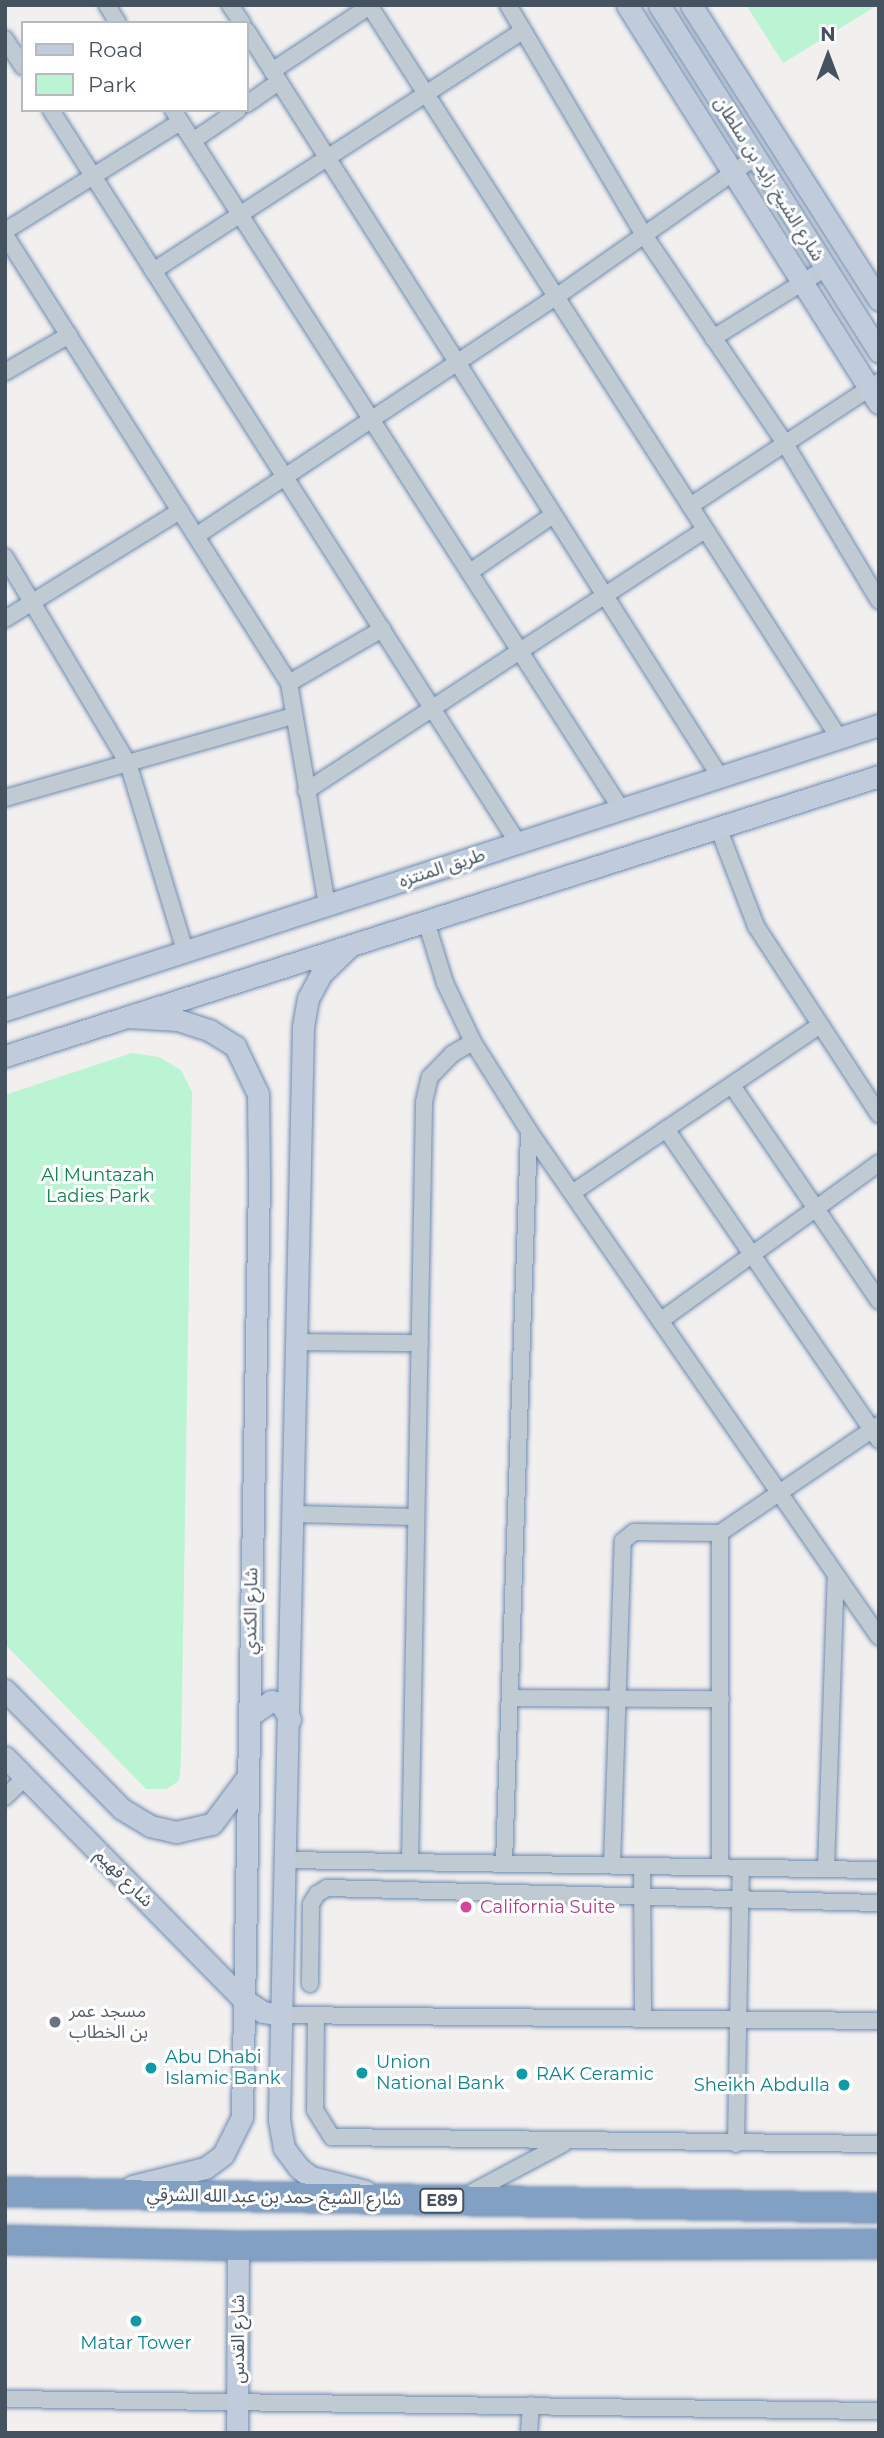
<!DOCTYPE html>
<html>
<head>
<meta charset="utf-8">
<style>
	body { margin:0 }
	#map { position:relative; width:884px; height:2438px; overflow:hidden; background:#f2efef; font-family:Montserrat,"Noto Sans Arabic",sans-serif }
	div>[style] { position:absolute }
	.green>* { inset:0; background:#baf4d2 }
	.roads { filter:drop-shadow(0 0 2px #6d8bb0) drop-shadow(0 0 2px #6d8bb0) }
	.street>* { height:16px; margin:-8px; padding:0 8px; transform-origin:8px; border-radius:8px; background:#bfcad3 }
	.secondary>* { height:21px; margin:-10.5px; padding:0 10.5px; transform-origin:10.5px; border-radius:10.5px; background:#c0ccdb }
	.highway>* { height:28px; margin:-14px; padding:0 14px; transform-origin:14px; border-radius:14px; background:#82a0c4 }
	.dots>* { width:19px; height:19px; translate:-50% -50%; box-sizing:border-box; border:4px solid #fff; border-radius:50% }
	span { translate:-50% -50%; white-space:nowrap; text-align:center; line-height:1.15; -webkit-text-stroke:6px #fff; paint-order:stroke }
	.shield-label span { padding:2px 5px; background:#fff; border:2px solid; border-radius:5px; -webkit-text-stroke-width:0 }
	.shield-label { font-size:16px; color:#45525f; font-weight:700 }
	.street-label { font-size:18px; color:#45525f }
	.park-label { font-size:18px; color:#0d844c }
	.hotel-label { font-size:18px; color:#b23c85 }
	.left { translate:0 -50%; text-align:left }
	.worship-label { font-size:18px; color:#5b616d }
	.culture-label { font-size:18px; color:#0d838f }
	.right { translate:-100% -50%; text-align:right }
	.frame { position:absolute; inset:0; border:7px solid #45525f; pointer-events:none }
	.legend { position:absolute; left:21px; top:21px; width:228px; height:91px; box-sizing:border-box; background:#fff; border:2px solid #b5babf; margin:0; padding:9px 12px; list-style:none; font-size:21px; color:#45525f }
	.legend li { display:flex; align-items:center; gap:14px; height:35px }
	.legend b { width:35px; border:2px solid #b5babf }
	.north { position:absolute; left:793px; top:21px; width:70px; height:70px; -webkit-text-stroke:5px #fff; paint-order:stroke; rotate:0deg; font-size:19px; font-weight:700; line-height:28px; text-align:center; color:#45525f }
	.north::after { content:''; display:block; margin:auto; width:24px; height:32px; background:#45525f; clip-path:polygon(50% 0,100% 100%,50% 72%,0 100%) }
</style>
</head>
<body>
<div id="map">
	<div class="green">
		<div style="clip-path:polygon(746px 5px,878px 5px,783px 63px)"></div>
		<div style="clip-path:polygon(132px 1053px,159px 1057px,181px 1070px,192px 1092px,181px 1760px,179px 1781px,166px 1789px,146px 1789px,5px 1644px,5px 1095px)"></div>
	</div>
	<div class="roads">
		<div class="street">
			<div style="left:107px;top:5px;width:21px;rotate:59deg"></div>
			<div style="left:230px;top:5px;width:22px;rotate:56deg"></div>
			<div style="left:369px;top:5px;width:871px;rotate:57.33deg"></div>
			<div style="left:508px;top:5px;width:267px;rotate:59.4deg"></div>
			<div style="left:644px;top:235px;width:250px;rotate:55.9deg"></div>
			<div style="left:784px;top:442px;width:185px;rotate:59.1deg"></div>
			<div style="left:247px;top:31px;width:883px;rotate:57.62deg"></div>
			<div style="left:5px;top:39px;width:33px;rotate:57deg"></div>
			<div style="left:272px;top:71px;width:118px;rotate:-33.6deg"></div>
			<div style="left:247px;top:104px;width:39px;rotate:-35deg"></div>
			<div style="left:51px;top:110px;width:869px;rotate:57.5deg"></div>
			<div style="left:173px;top:110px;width:830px;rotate:57.34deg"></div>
			<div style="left:194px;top:140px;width:53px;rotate:-34.3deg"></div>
			<div style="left:5px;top:231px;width:206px;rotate:-31.9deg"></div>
			<div style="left:5px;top:235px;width:530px;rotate:57.63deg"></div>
			<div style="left:289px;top:683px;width:225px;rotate:80.3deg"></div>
			<div style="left:153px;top:271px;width:441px;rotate:-33deg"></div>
			<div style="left:713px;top:338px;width:133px;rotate:-31.8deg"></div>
			<div style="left:5px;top:372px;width:74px;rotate:-30deg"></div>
			<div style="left:690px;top:506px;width:226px;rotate:-33.3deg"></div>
			<div style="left:196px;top:536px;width:432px;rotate:-33.6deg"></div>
			<div style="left:556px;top:297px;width:243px;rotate:-35.1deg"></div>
			<div style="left:5px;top:557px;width:240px;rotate:59.2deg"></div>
			<div style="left:128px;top:763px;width:196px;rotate:73.1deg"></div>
			<div style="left:470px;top:572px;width:101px;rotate:-34.5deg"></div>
			<div style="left:5px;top:619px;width:206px;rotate:-31.7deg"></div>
			<div style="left:289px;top:683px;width:108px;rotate:-30.1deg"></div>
			<div style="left:306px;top:791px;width:477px;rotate:-33.2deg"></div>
			<div style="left:5px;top:798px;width:299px;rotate:-15.9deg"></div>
			<div style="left:718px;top:827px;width:106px;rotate:69deg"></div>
			<div style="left:756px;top:926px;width:225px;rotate:56.9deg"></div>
			<div style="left:426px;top:921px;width:65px;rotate:73deg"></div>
			<div style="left:445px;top:983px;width:65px;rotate:64.6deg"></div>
			<div style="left:473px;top:1042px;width:105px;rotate:57.8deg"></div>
			<div style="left:529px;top:1131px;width:615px;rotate:55.33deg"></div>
			<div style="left:733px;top:1087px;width:259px;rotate:55.7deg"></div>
			<div style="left:666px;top:1129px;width:377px;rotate:55.6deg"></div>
			<div style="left:572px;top:1193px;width:300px;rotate:-34.1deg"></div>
			<div style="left:660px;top:1321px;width:270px;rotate:-35.8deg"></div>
			<div style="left:298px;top:1342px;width:122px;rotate:0.5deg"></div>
			<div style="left:294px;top:1514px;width:122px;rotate:1.4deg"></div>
			<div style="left:720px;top:1533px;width:334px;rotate:90deg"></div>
			<div style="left:510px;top:1698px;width:211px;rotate:0.3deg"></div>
			<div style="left:5px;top:1797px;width:28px;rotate:-44deg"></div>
			<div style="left:286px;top:1860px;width:593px;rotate:0.97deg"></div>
			<div style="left:410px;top:1862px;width:760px;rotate:-88.94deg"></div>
			<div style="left:424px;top:1102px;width:26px;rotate:-77deg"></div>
			<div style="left:430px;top:1077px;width:32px;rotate:-46deg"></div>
			<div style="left:452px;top:1054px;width:24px;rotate:-30deg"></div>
			<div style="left:504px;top:1863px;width:732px;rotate:-88.04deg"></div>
			<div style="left:612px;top:1865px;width:324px;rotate:-88.1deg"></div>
			<div style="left:623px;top:1541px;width:14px;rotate:-39deg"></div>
			<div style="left:634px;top:1532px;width:86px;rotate:0.7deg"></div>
			<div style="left:720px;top:1533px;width:192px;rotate:-34.2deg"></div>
			<div style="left:642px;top:1866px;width:152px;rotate:89.6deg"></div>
			<div style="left:826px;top:1869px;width:294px;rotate:-88.1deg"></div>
			<div style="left:310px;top:1984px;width:80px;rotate:-89.3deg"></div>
			<div style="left:311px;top:1904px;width:12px;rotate:-59deg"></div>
			<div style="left:317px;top:1894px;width:12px;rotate:-31deg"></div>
			<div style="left:327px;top:1888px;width:552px;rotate:1.56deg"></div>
			<div style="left:281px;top:2015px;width:598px;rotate:0.57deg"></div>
			<div style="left:316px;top:2016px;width:94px;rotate:90.6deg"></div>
			<div style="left:315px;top:2110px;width:32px;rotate:58deg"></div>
			<div style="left:332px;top:2137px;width:547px;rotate:0.73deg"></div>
			<div style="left:736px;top:2144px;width:276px;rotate:-89deg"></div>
			<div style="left:465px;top:2196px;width:111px;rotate:-28deg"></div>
			<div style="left:5px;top:2399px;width:874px;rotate:0.79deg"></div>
			<div style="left:529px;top:2433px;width:28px;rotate:-86deg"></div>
		</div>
		<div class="secondary">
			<div style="left:627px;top:5px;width:471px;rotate:57.7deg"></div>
			<div style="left:659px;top:5px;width:411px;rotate:57.6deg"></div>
			<div style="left:691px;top:5px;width:350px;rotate:57.5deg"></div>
			<div style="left:351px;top:945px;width:42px;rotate:136deg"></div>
			<div style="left:321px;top:974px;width:27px;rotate:118deg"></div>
			<div style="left:308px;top:998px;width:29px;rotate:100deg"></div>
			<div style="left:303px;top:1027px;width:1093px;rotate:91.26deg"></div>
			<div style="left:279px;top:2120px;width:28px;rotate:80deg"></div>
			<div style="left:284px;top:2148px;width:25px;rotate:53deg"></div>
			<div style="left:299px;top:2168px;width:15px;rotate:37deg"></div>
			<div style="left:311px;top:2177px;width:56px;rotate:14.5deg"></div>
			<div style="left:5px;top:1010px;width:919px;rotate:-18.06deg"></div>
			<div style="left:128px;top:1017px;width:50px;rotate:3.4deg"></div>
			<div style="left:178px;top:1020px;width:33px;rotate:18deg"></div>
			<div style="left:209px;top:1030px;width:31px;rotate:32deg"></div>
			<div style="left:235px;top:1046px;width:53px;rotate:64.4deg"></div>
			<div style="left:258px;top:1094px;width:86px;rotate:89.3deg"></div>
			<div style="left:259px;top:1180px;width:937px;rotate:91.04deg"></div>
			<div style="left:242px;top:2117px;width:42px;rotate:116.6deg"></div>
			<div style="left:223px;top:2155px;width:22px;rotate:144deg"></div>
			<div style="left:205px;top:2168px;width:75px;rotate:166.1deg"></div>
			<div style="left:5px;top:1056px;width:918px;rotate:-17.76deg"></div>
			<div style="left:5px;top:1690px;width:167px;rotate:45.5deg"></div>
			<div style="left:122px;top:1809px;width:33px;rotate:31deg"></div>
			<div style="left:150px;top:1826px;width:27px;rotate:13deg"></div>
			<div style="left:176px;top:1832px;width:37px;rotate:-13deg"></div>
			<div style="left:212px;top:1824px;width:60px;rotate:-53.1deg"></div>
			<div style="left:249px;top:1716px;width:27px;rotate:-34deg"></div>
			<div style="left:271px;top:1701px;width:9px;rotate:13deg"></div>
			<div style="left:280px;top:1703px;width:19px;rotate:58deg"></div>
			<div style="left:5px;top:1757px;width:339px;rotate:45.5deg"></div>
			<div style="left:243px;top:1999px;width:24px;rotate:33deg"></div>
			<div style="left:263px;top:2012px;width:18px;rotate:9deg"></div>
			<div style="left:237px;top:2433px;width:187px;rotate:-89.7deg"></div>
		</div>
		<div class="highway">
			<div style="left:5px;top:2192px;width:874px;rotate:1.05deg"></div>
			<div style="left:5px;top:2240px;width:233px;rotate:1.5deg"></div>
			<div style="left:238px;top:2246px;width:641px;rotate:-0.18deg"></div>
		</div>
	</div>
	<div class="dots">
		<div style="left:466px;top:1907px;background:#d1479c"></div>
		<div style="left:55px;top:2022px;background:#6b7280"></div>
		<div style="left:151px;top:2068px;background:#0f9aa8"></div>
		<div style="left:362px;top:2073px;background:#0f9aa8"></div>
		<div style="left:522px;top:2074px;background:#0f9aa8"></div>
		<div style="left:844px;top:2085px;background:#0f9aa8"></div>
		<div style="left:136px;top:2321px;background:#0f9aa8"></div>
	</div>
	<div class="shield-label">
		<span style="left:442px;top:2201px">E89</span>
	</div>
	<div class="street-label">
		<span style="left:769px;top:179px;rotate:58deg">شارع الشيخ زايد بن سلطان</span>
		<span style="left:442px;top:868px;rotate:-18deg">طريق المنتزه</span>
		<span style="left:251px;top:1611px;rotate:-89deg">شارع الكندي</span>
		<span style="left:124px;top:1878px;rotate:45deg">شارع فهيم</span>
		<span style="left:274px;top:2197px;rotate:1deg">شارع الشيخ حمد بن عبد الله الشرقي</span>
		<span style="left:238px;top:2339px;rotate:-90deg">شارع القدس</span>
	</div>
	<div class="park-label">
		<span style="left:98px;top:1186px">Al Muntazah<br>Ladies Park</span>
	</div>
	<div class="hotel-label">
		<span class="left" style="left:480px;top:1907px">California Suite</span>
	</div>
	<div class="worship-label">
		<span class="left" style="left:69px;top:2022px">مسجد عمر<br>بن الخطاب</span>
	</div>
	<div class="culture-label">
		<span class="left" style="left:165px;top:2068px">Abu Dhabi<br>Islamic Bank</span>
		<span class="left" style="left:376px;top:2073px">Union<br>National Bank</span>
		<span class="left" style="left:536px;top:2074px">RAK Ceramic</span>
		<span class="right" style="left:830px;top:2085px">Sheikh Abdulla</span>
		<span style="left:136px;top:2343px">Matar Tower</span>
	</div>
	<div class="frame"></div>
	<ul class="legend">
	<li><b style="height:9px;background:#c0ccdb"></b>Road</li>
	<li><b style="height:19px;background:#baf4d2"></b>Park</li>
	</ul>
	<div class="north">N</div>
</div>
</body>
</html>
